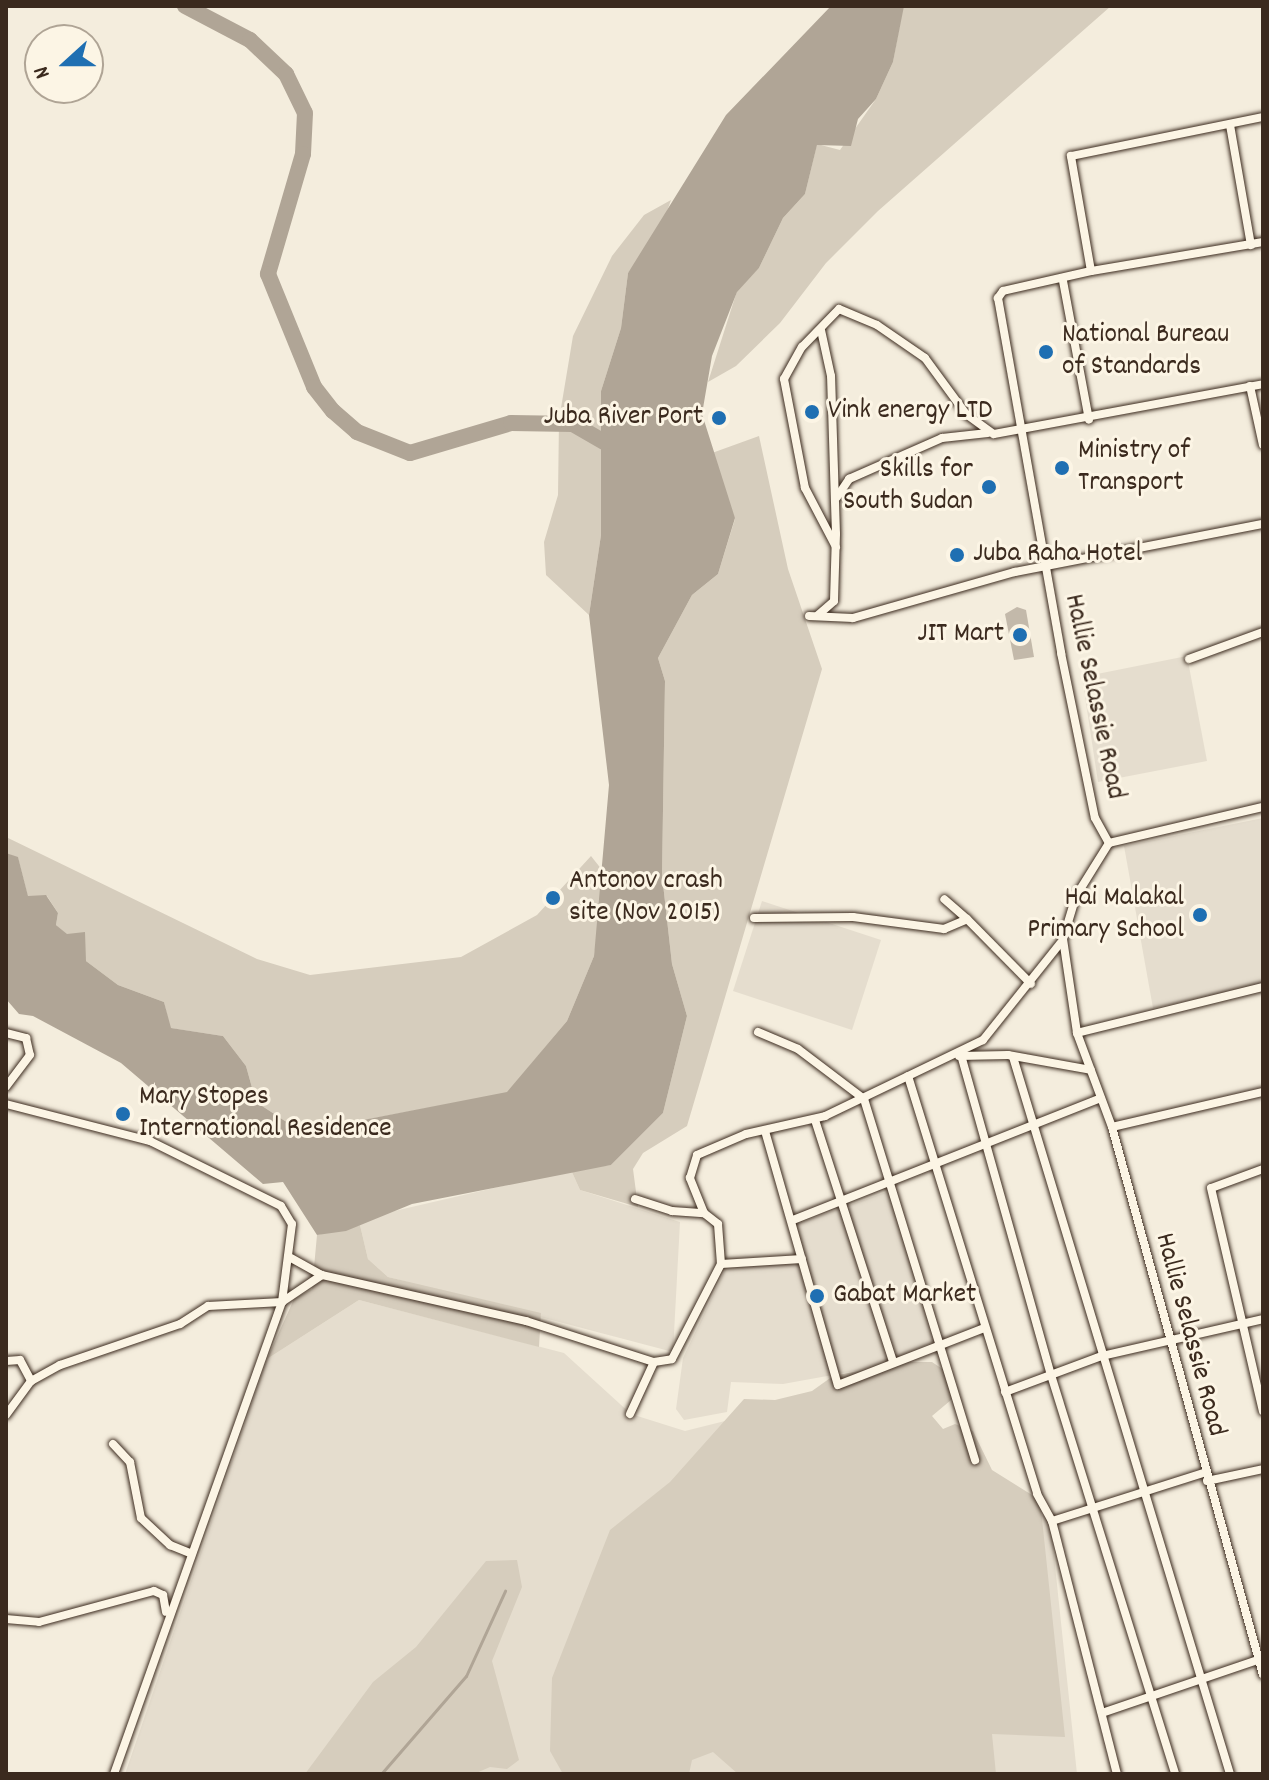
<!DOCTYPE html>
<html>
<head>
<meta charset="utf-8">
<style>
	body { margin:0 }
	#map { position:relative; width:1269px; height:1780px; overflow:hidden; background:#f4eddd; font-family:Dekko,sans-serif }
	div>[style] { position:absolute }
	.built>* { inset:0; background:#e5ddce }
	.green>* { inset:0; background:#d6cdbd }
	.water>* { inset:0; background:#b0a596 }
	.stream>* { height:3px; margin:-1.5px; padding:0 1.5px; transform-origin:1.5px; border-radius:1.5px; background:#b0a596 }
	.river>* { height:16px; margin:-8px; padding:0 8px; transform-origin:8px; border-radius:8px; background:#b0a596 }
	.building>* { inset:0; background:#c3b9aa }
	.roads { filter:drop-shadow(0 0 2px #3b2a1e) drop-shadow(0 0 2px #3b2a1e) }
	.street>* { height:8px; margin:-4px; padding:0 4px; transform-origin:4px; border-radius:4px; background:#fcf5e5 }
	.dots>* { width:22px; height:22px; translate:-50% -50%; box-sizing:border-box; border:4px solid #fcf5e5; border-radius:50% }
	span { translate:-50% -50%; white-space:nowrap; text-align:center; line-height:1.15; -webkit-text-stroke:6px #fcf5e5; paint-order:stroke }
	.poi-label { font-size:28px; color:#3b2a1e }
	.left { translate:0 -50%; text-align:left }
	.right { translate:-100% -50%; text-align:right }
	.street-label { font-size:28px; color:#3b2a1e }
	.frame { position:absolute; inset:0; border:8px solid #3b2a1e; pointer-events:none }
	.north { position:absolute; left:24px; top:24px; width:80px; height:80px; box-sizing:border-box; background:#fcf5e5; border:2px solid #afa495; border-radius:50%; rotate:249deg; font-size:22px; font-weight:700; line-height:32px; text-align:center; color:#3b2a1e }
	.north::after { content:''; display:block; margin:auto; width:28px; height:36px; background:#1f6fb2; clip-path:polygon(50% 0,100% 100%,50% 72%,0 100%) }
</style>
</head>
<body>
<div id="map">
	<div class="built">
		<div style="clip-path:polygon(1187px 656px,1207px 761px,1098px 782px,1082px 677px)"></div>
		<div style="clip-path:polygon(1263px 818px,1263px 985px,1153px 1008px,1124px 846px)"></div>
		<div style="clip-path:polygon(762px 901px,881px 940px,852px 1030px,733px 991px)"></div>
		<div style="clip-path:polygon(571px 1170px,580px 1190px,680px 1222px,673px 1352px,388px 1277px,368px 1259px,360px 1225px,377px 1215px)"></div>
		<div style="clip-path:polygon(889px 1191px,935px 1341px,877px 1367px,783px 1384px,731px 1382px,727px 1412px,684px 1420px,676px 1409px,683px 1358px,726px 1268px,803px 1262px,794px 1225px)"></div>
		<div style="clip-path:polygon(359px 1300px,564px 1353px,631px 1414px,685px 1431px,761px 1412px,1050px 1518px,1077px 1774px,125px 1774px,267px 1359px)"></div>
	</div>
	<div class="green">
		<div style="clip-path:polygon(1111px 6px,878px 211px,826px 263px,780px 323px,736px 366px,708px 382px,737px 291px,759px 268px,783px 218px,805px 194px,817px 144px,840px 150px,876px 99px,893px 62px,903px 7px)"></div>
		<div style="clip-path:polygon(671px 200px,660px 231px,628px 273px,621px 328px,601px 391px,601px 535px,589px 615px,546px 575px,544px 542px,558px 495px,559px 420px,573px 336px,612px 256px,644px 215px)"></div>
		<div style="clip-path:polygon(759px 436px,788px 569px,822px 669px,687px 1126px,643px 1153px,633px 1169px,638px 1207px,580px 1190px,571px 1170px,611px 1165px,663px 1113px,687px 1016px,672px 964px,662px 875px,665px 681px,658px 658px,692px 595px,718px 574px,735px 519px,712px 453px)"></div>
		<div style="clip-path:polygon(6px 837px,257px 959px,310px 975px,461px 957px,537px 915px,591px 856px,606px 875px,594px 956px,567px 1021px,507px 1093px,322px 1128px,288px 1123px,256px 1102px,246px 1066px,223px 1036px,170px 1028px,164px 1002px,118px 985px,86px 961px,82px 948px,56px 925px,58px 913px,47px 896px,28px 897px,18px 858px,6px 853px)"></div>
		<div style="clip-path:polygon(360px 1225px,368px 1259px,388px 1277px,541px 1313px,539px 1347px,359px 1300px,267px 1359px,294px 1299px,312px 1289px,317px 1235px)"></div>
		<div style="clip-path:polygon(904px 1362px,932px 1362px,950px 1374px,957px 1395px,932px 1416px,943px 1429px,955px 1424px,973px 1431px,992px 1470px,1040px 1500px,1065px 1737px,992px 1734px,996px 1774px,738px 1774px,713px 1752px,692px 1760px,689px 1774px,563px 1774px,550px 1751px,552px 1678px,610px 1530px,670px 1482px,744px 1399px,775px 1400px,812px 1391px,833px 1376px)"></div>
		<div style="clip-path:polygon(517px 1560px,522px 1587px,492px 1661px,519px 1760px,507px 1769px,490px 1767px,474px 1774px,305px 1774px,373px 1682px,416px 1647px,486px 1561px)"></div>
	</div>
	<div class="water">
		<div style="clip-path:polygon(831px 6px,904px 6px,893px 62px,876px 99px,858px 119px,851px 146px,817px 145px,805px 194px,783px 218px,759px 268px,737px 292px,712px 356px,702px 414px,735px 518px,718px 574px,692px 595px,658px 658px,665px 681px,662px 875px,672px 964px,687px 1016px,663px 1113px,611px 1165px,412px 1204px,346px 1231px,317px 1235px,283px 1182px,263px 1184px,121px 1063px,33px 1016px,19px 1014px,6px 999px,6px 853px,18px 857px,28px 896px,46px 895px,58px 913px,56px 925px,67px 934px,85px 932px,86px 961px,118px 985px,164px 1002px,171px 1028px,223px 1036px,246px 1066px,256px 1102px,288px 1123px,322px 1128px,507px 1092px,567px 1021px,594px 956px,609px 785px,589px 615px,601px 535px,601px 391px,621px 328px,628px 273px,726px 115px)"></div>
	</div>
	<div class="stream">
		<div style="left:381px;top:1774px;width:130px;rotate:-49.1deg"></div>
		<div style="left:466px;top:1676px;width:94px;rotate:-65.4deg"></div>
	</div>
	<div class="river">
		<div style="left:185px;top:6px;width:73px;rotate:27.6deg"></div>
		<div style="left:250px;top:40px;width:50px;rotate:43.4deg"></div>
		<div style="left:286px;top:74px;width:43px;rotate:64deg"></div>
		<div style="left:305px;top:113px;width:41px;rotate:92.8deg"></div>
		<div style="left:303px;top:154px;width:125px;rotate:106.3deg"></div>
		<div style="left:268px;top:274px;width:122px;rotate:67.8deg"></div>
		<div style="left:314px;top:387px;width:31px;rotate:52deg"></div>
		<div style="left:333px;top:411px;width:32px;rotate:41deg"></div>
		<div style="left:357px;top:432px;width:57px;rotate:21.6deg"></div>
		<div style="left:410px;top:453px;width:105px;rotate:-16.5deg"></div>
		<div style="left:511px;top:423px;width:62px;rotate:0.9deg"></div>
		<div style="left:573px;top:424px;width:36px;rotate:30deg"></div>
	</div>
	<div class="building">
		<div style="clip-path:polygon(1017px 607px,1026px 610px,1034px 657px,1014px 660px,1005px 614px)"></div>
	</div>
	<div class="roads">
		<div class="street">
			<div style="left:1230px;top:125px;width:122px;rotate:80.1deg"></div>
			<div style="left:1263px;top:242px;width:174px;rotate:170.4deg"></div>
			<div style="left:1091px;top:271px;width:90px;rotate:167.2deg"></div>
			<div style="left:1003px;top:291px;width:9px;rotate:126deg"></div>
			<div style="left:998px;top:298px;width:361px;rotate:79.9deg"></div>
			<div style="left:1061px;top:653px;width:168px;rotate:78.4deg"></div>
			<div style="left:1095px;top:818px;width:29px;rotate:61deg"></div>
			<div style="left:1109px;top:843px;width:62px;rotate:121.9deg"></div>
			<div style="left:1076px;top:896px;width:45px;rotate:106.8deg"></div>
			<div style="left:1063px;top:939px;width:95px;rotate:81.5deg"></div>
			<div style="left:1077px;top:1033px;width:100px;rotate:69.6deg"></div>
			<div style="left:1112px;top:1127px;width:568px;rotate:74.59deg"></div>
			<div style="left:1091px;top:271px;width:117px;rotate:-99.9deg"></div>
			<div style="left:1071px;top:156px;width:196px;rotate:-11.5deg"></div>
			<div style="left:1063px;top:281px;width:141px;rotate:79.4deg"></div>
			<div style="left:1250px;top:386px;width:60px;rotate:77.6deg"></div>
			<div style="left:837px;top:497px;width:22px;rotate:-56deg"></div>
			<div style="left:849px;top:479px;width:102px;rotate:-23.8deg"></div>
			<div style="left:942px;top:438px;width:46px;rotate:-6.2deg"></div>
			<div style="left:836px;top:547px;width:67px;rotate:-117.7deg"></div>
			<div style="left:805px;top:488px;width:111px;rotate:-100.9deg"></div>
			<div style="left:784px;top:379px;width:37px;rotate:-61deg"></div>
			<div style="left:802px;top:347px;width:53px;rotate:-45.8deg"></div>
			<div style="left:839px;top:309px;width:41px;rotate:22.8deg"></div>
			<div style="left:877px;top:325px;width:58px;rotate:34.5deg"></div>
			<div style="left:925px;top:358px;width:69px;rotate:53.8deg"></div>
			<div style="left:966px;top:414px;width:34px;rotate:36deg"></div>
			<div style="left:994px;top:434px;width:274px;rotate:-10.5deg"></div>
			<div style="left:818px;top:615px;width:21px;rotate:-41deg"></div>
			<div style="left:834px;top:601px;width:67px;rotate:-88.3deg"></div>
			<div style="left:836px;top:534px;width:158px;rotate:-91.8deg"></div>
			<div style="left:831px;top:376px;width:47px;rotate:-102.3deg"></div>
			<div style="left:809px;top:616px;width:44px;rotate:2.6deg"></div>
			<div style="left:853px;top:618px;width:168px;rotate:-15.9deg"></div>
			<div style="left:1015px;top:572px;width:253px;rotate:-11deg"></div>
			<div style="left:1189px;top:659px;width:79px;rotate:-20deg"></div>
			<div style="left:1109px;top:843px;width:158px;rotate:-13.2deg"></div>
			<div style="left:754px;top:918px;width:99px;rotate:-0.6deg"></div>
			<div style="left:853px;top:917px;width:92px;rotate:7.5deg"></div>
			<div style="left:944px;top:929px;width:25px;rotate:-23deg"></div>
			<div style="left:967px;top:919px;width:30px;rotate:-139deg"></div>
			<div style="left:967px;top:919px;width:91px;rotate:45.4deg"></div>
			<div style="left:758px;top:1032px;width:43px;rotate:23deg"></div>
			<div style="left:798px;top:1049px;width:83px;rotate:37.1deg"></div>
			<div style="left:864px;top:1099px;width:378px;rotate:72.9deg"></div>
			<div style="left:6px;top:1033px;width:21px;rotate:14deg"></div>
			<div style="left:26px;top:1038px;width:17px;rotate:77deg"></div>
			<div style="left:30px;top:1055px;width:40px;rotate:127deg"></div>
			<div style="left:1077px;top:1033px;width:192px;rotate:-13.9deg"></div>
			<div style="left:961px;top:1055px;width:332px;rotate:74.3deg"></div>
			<div style="left:1051px;top:1375px;width:418px;rotate:72.7deg"></div>
			<div style="left:959px;top:1056px;width:49px;rotate:-1.2deg"></div>
			<div style="left:1008px;top:1055px;width:84px;rotate:10.2deg"></div>
			<div style="left:1013px;top:1057px;width:749px;rotate:73.16deg"></div>
			<div style="left:908px;top:1076px;width:437px;rotate:72.8deg"></div>
			<div style="left:1037px;top:1494px;width:31px;rotate:61deg"></div>
			<div style="left:1052px;top:1521px;width:261px;rotate:75.6deg"></div>
			<div style="left:6px;top:1104px;width:149px;rotate:14.4deg"></div>
			<div style="left:150px;top:1141px;width:146px;rotate:26.4deg"></div>
			<div style="left:281px;top:1206px;width:21px;rotate:59deg"></div>
			<div style="left:292px;top:1224px;width:79px;rotate:97.3deg"></div>
			<div style="left:282px;top:1302px;width:74px;rotate:176.9deg"></div>
			<div style="left:208px;top:1306px;width:33px;rotate:147deg"></div>
			<div style="left:180px;top:1324px;width:127px;rotate:161.1deg"></div>
			<div style="left:60px;top:1365px;width:33px;rotate:151deg"></div>
			<div style="left:31px;top:1381px;width:42px;rotate:126.3deg"></div>
			<div style="left:815px;top:1120px;width:254px;rotate:72.1deg"></div>
			<div style="left:1112px;top:1127px;width:155px;rotate:-13.1deg"></div>
			<div style="left:765px;top:1131px;width:264px;rotate:74deg"></div>
			<div style="left:838px;top:1385px;width:157px;rotate:-21.3deg"></div>
			<div style="left:1263px;top:1169px;width:55px;rotate:159.9deg"></div>
			<div style="left:1211px;top:1188px;width:229px;rotate:76.9deg"></div>
			<div style="left:635px;top:1199px;width:39px;rotate:18deg"></div>
			<div style="left:672px;top:1211px;width:32px;rotate:4deg"></div>
			<div style="left:793px;top:1220px;width:331px;rotate:-21.6deg"></div>
			<div style="left:291px;top:1258px;width:35px;rotate:29deg"></div>
			<div style="left:322px;top:1275px;width:209px;rotate:12.7deg"></div>
			<div style="left:526px;top:1321px;width:134px;rotate:17.8deg"></div>
			<div style="left:654px;top:1362px;width:18px;rotate:-9deg"></div>
			<div style="left:672px;top:1359px;width:107px;rotate:-62.7deg"></div>
			<div style="left:721px;top:1264px;width:40px;rotate:-94.3deg"></div>
			<div style="left:718px;top:1224px;width:18px;rotate:-142deg"></div>
			<div style="left:704px;top:1213px;width:38px;rotate:-112deg"></div>
			<div style="left:690px;top:1178px;width:24px;rotate:-73deg"></div>
			<div style="left:697px;top:1155px;width:53px;rotate:-23.2deg"></div>
			<div style="left:746px;top:1134px;width:81px;rotate:-12.8deg"></div>
			<div style="left:825px;top:1116px;width:175px;rotate:-25.7deg"></div>
			<div style="left:983px;top:1040px;width:127px;rotate:-51.4deg"></div>
			<div style="left:721px;top:1264px;width:81px;rotate:-3.5deg"></div>
			<div style="left:6px;top:1361px;width:14px;rotate:-4deg"></div>
			<div style="left:20px;top:1360px;width:24px;rotate:62deg"></div>
			<div style="left:1005px;top:1392px;width:103px;rotate:-20.4deg"></div>
			<div style="left:1102px;top:1356px;width:165px;rotate:-12.9deg"></div>
			<div style="left:630px;top:1414px;width:57px;rotate:-65.2deg"></div>
			<div style="left:113px;top:1444px;width:25px;rotate:47deg"></div>
			<div style="left:130px;top:1462px;width:57px;rotate:78.9deg"></div>
			<div style="left:141px;top:1518px;width:40px;rotate:43deg"></div>
			<div style="left:170px;top:1545px;width:22px;rotate:22deg"></div>
			<div style="left:1207px;top:1481px;width:57px;rotate:-12.1deg"></div>
			<div style="left:1052px;top:1521px;width:158px;rotate:-17.6deg"></div>
			<div style="left:6px;top:1619px;width:33px;rotate:5deg"></div>
			<div style="left:39px;top:1622px;width:119px;rotate:-15.1deg"></div>
			<div style="left:154px;top:1591px;width:10px;rotate:24deg"></div>
			<div style="left:163px;top:1595px;width:17px;rotate:80deg"></div>
			<div style="left:1102px;top:1713px;width:165px;rotate:-18.8deg"></div>
			<div style="left:114px;top:1774px;width:501px;rotate:-70.41deg"></div>
			<div style="left:282px;top:1302px;width:48px;rotate:-34deg"></div>
		</div>
	</div>
	<div class="dots">
		<div style="left:1046px;top:352px;background:#1f6fb2"></div>
		<div style="left:812px;top:412px;background:#1f6fb2"></div>
		<div style="left:719px;top:418px;background:#1f6fb2"></div>
		<div style="left:1062px;top:468px;background:#1f6fb2"></div>
		<div style="left:989px;top:487px;background:#1f6fb2"></div>
		<div style="left:957px;top:555px;background:#1f6fb2"></div>
		<div style="left:1020px;top:635px;background:#1f6fb2"></div>
		<div style="left:553px;top:898px;background:#1f6fb2"></div>
		<div style="left:1200px;top:915px;background:#1f6fb2"></div>
		<div style="left:123px;top:1114px;background:#1f6fb2"></div>
		<div style="left:817px;top:1296px;background:#1f6fb2"></div>
	</div>
	<div class="poi-label">
		<span class="left" style="left:1062px;top:352px">National Bureau<br>of Standards</span>
		<span class="left" style="left:828px;top:412px">Vink energy LTD</span>
		<span class="right" style="left:703px;top:418px">Juba River Port</span>
		<span class="left" style="left:1078px;top:468px">Ministry of<br>Transport</span>
		<span class="right" style="left:973px;top:487px">Skills for<br>South Sudan</span>
		<span class="left" style="left:973px;top:555px">Juba Raha Hotel</span>
		<span class="right" style="left:1004px;top:635px">JIT Mart</span>
		<span class="left" style="left:569px;top:898px">Antonov crash<br>site (Nov 2015)</span>
		<span class="right" style="left:1184px;top:915px">Hai Malakal<br>Primary School</span>
		<span class="left" style="left:139px;top:1114px">Mary Stopes<br>International Residence</span>
		<span class="left" style="left:833px;top:1296px">Gabat Market</span>
	</div>
	<div class="street-label">
		<span style="left:1093px;top:697px;rotate:78deg">Hallie Selassie Road</span>
		<span style="left:1189px;top:1335px;rotate:75deg">Hallie Selassie Road</span>
	</div>
	<div class="frame"></div>
	<div class="north">N</div>
</div>
</body>
</html>
